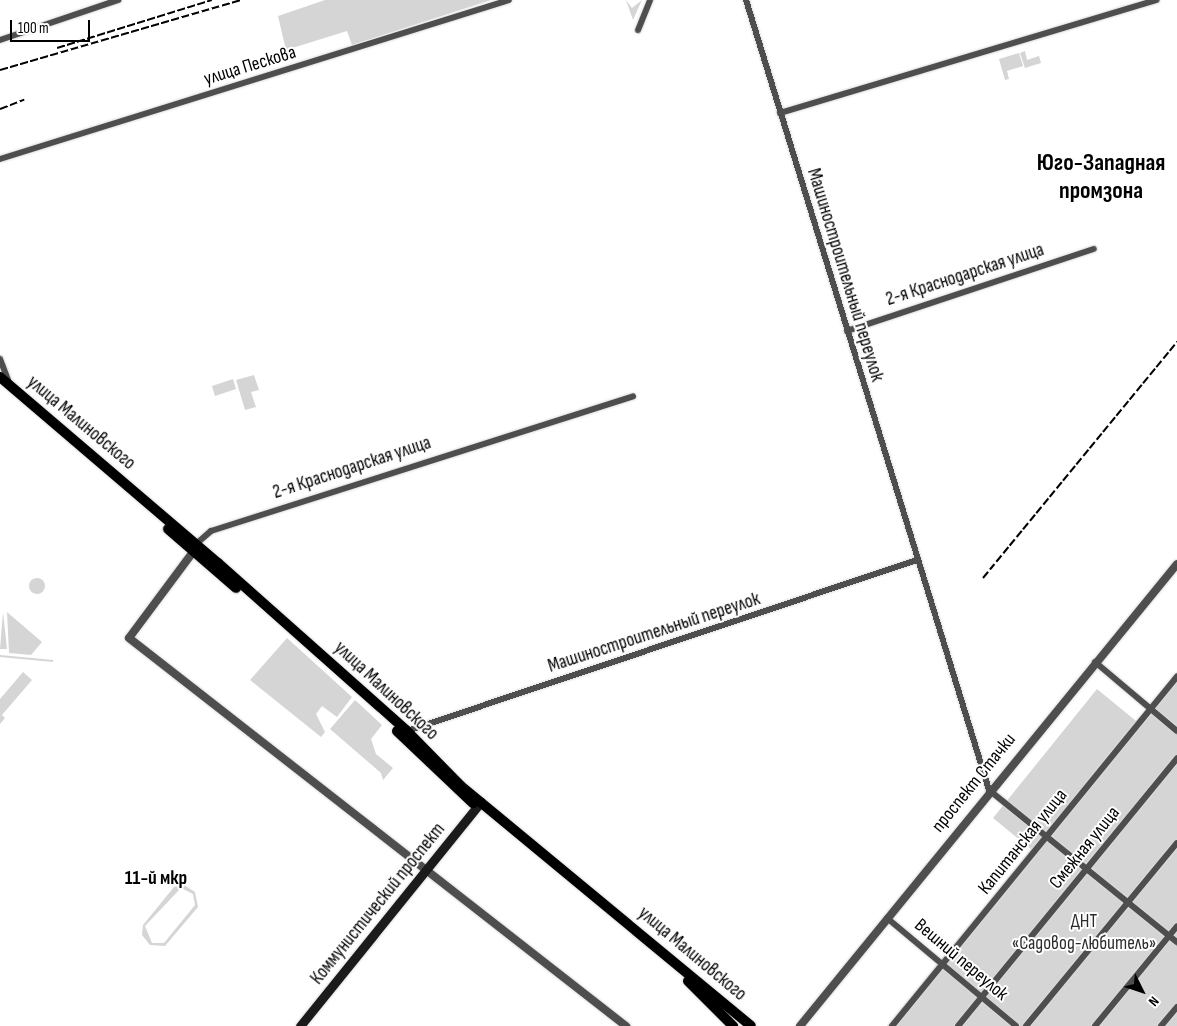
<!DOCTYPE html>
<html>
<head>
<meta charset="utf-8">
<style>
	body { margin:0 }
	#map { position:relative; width:1177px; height:1026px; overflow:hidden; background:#fff; font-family:"Sofia Sans Condensed",sans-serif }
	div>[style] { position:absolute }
	.green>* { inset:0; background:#d5d5d5 }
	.round { border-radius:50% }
	.roads { filter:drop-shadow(0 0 1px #dbdbdb) drop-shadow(0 0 1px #dbdbdb) }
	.minor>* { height:6px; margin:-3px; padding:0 3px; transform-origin:3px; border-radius:3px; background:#4e4e4e }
	.tertiary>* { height:8px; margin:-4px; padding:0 4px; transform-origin:4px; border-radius:4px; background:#4e4e4e }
	.secondary>* { height:9px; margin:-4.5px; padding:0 4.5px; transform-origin:4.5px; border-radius:4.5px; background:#1b1b1b }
	.trunk>* { height:10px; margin:-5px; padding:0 5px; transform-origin:5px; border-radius:5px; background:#000 }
	.rail>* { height:2px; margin-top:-1px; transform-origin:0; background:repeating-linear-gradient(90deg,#000 0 8px,transparent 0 10.5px) }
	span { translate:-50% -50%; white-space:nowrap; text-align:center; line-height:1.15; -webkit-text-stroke:4px #fff; paint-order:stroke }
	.street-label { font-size:19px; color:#000 }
	.park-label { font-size:19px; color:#2c2c2c }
	.neighbourhood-label { font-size:20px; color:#000; font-weight:700 }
	.district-label { font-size:24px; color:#000; font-weight:700 }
	.north { position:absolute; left:1117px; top:966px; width:50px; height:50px; -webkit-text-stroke:4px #fff; paint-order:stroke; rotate:131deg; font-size:14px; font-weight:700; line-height:20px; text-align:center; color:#000 }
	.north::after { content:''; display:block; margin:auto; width:18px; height:22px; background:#000; clip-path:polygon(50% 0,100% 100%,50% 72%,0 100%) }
	.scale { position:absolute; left:10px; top:20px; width:80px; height:22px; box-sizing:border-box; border:2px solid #000; border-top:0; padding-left:6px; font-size:15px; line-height:18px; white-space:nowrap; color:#000; -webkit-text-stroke:4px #fff; paint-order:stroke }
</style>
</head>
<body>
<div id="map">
	<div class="green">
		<div style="clip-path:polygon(325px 0,491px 0,352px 45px,347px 31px,286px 50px,278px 16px)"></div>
		<div style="clip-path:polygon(626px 0,632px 8px,642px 0,633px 20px)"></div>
		<div style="clip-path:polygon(1025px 51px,1027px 60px,1039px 56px,1041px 63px,1025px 68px,1020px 53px)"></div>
		<div style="clip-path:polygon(1019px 53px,1023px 66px,1007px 71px,1009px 79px,1005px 80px,999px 59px)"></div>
		<div style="clip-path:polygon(254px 375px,259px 390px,251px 392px,256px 407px,245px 410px,236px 380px)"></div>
		<div style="clip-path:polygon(233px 379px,236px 389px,215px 396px,212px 386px)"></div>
		<div class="round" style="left:29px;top:578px;width:16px;height:16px"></div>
		<div style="clip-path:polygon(3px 612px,7px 649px,0 649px)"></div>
		<div style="clip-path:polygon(7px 612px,42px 642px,31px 655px,9px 653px)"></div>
		<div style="clip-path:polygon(287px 638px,352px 697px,337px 717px,322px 706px,316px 714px,325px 732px,321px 737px,250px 680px)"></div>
		<div style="clip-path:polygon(0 655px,53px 660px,53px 662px,0 657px)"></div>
		<div style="clip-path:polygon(23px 672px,32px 680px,2px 715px,5px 718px,0 724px,0 699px)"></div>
		<div style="clip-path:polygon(1177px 672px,1177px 1026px,887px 1026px,1031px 849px,993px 818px,1097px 689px,1136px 721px)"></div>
		<div style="clip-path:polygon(355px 700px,382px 725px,371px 739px,376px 754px,393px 768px,383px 780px,381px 773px,330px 729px)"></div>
		<div style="clip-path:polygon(evenodd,184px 885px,195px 892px,198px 907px,165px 946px,150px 945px,142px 935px,143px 925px,174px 887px,184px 885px,181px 888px,193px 894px,195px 905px,164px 943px,152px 943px,145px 926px,181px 888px)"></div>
	</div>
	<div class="roads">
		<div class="minor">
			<div style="left:746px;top:0;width:827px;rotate:72.9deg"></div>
			<div style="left:989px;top:790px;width:242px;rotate:39deg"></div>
			<div style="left:638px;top:30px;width:32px;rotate:-68deg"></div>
			<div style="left:0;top:40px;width:125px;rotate:-18.7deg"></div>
			<div style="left:780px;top:113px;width:393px;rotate:-16.7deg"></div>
			<div style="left:0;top:159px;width:533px;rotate:-17.35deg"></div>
			<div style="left:847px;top:331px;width:260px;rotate:-18.4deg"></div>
			<div style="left:0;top:359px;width:26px;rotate:69deg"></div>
			<div style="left:196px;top:544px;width:20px;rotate:-41deg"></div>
			<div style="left:211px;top:531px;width:443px;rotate:-17.7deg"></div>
			<div style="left:1095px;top:662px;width:107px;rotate:40.1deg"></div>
			<div style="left:404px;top:732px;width:541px;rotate:-18.54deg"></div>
			<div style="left:887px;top:918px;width:168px;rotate:39.9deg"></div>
			<div style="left:892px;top:1026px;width:451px;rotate:-50.8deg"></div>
			<div style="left:958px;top:1026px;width:346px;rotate:-50.7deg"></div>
			<div style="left:1026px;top:1026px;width:237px;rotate:-50.5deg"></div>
			<div style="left:1095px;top:1026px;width:129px;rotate:-50.6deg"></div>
			<div style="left:1161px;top:1026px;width:25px;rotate:-50deg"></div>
		</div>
		<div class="tertiary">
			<div style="left:196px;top:548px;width:112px;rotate:126.7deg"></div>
			<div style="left:129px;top:638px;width:631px;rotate:37.98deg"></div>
			<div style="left:800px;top:1026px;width:596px;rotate:-50.78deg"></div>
		</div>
		<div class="secondary">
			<div style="left:300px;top:1026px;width:288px;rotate:-51.1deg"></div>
		</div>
		<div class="trunk">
			<div style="left:0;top:377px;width:287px;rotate:40.5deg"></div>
			<div style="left:218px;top:563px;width:251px;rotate:41.6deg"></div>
			<div style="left:406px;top:730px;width:78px;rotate:45.5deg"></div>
			<div style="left:461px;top:786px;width:376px;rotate:39.6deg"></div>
			<div style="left:168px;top:529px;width:90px;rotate:40.9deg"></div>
			<div style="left:397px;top:731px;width:105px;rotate:43.5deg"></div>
			<div style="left:688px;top:981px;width:64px;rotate:45deg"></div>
		</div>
	</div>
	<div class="rail">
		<div style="left:57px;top:48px;width:162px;rotate:-17.2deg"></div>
		<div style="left:0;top:70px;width:251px;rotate:-16.2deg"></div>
		<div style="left:0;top:109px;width:26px;rotate:-21deg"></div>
		<div style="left:983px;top:578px;width:306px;rotate:-50.6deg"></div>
	</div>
	<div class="street-label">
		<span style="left:250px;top:66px;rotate:-17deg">улица Пескова</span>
		<span style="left:845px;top:275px;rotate:73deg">Машиностроительный переулок</span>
		<span style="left:965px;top:275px;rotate:-18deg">2-я Краснодарская улица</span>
		<span style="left:81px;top:423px;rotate:40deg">улица Малиновского</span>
		<span style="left:352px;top:468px;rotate:-18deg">2-я Краснодарская улица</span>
		<span style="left:654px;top:633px;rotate:-18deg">Машиностроительный переулок</span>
		<span style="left:386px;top:691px;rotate:43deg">улица Малиновского</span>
		<span style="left:974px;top:783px;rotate:-51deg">проспект Стачки</span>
		<span style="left:1023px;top:842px;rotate:-51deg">Капитанская улица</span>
		<span style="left:1085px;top:848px;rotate:-51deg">Смежная улица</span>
		<span style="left:378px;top:904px;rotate:-51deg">Коммунистический проспект</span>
		<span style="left:692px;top:954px;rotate:40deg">улица Малиновского</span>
		<span style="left:961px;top:960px;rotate:40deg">Вешний переулок</span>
	</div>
	<div class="park-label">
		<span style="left:1084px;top:933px">ДНТ<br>«Садовод-любитель»</span>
	</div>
	<div class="neighbourhood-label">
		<span style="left:156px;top:878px">11-й мкр</span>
	</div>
	<div class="district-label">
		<span style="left:1101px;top:177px">Юго-Западная<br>промзона</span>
	</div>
	<div class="north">N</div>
	<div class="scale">100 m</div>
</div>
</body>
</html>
